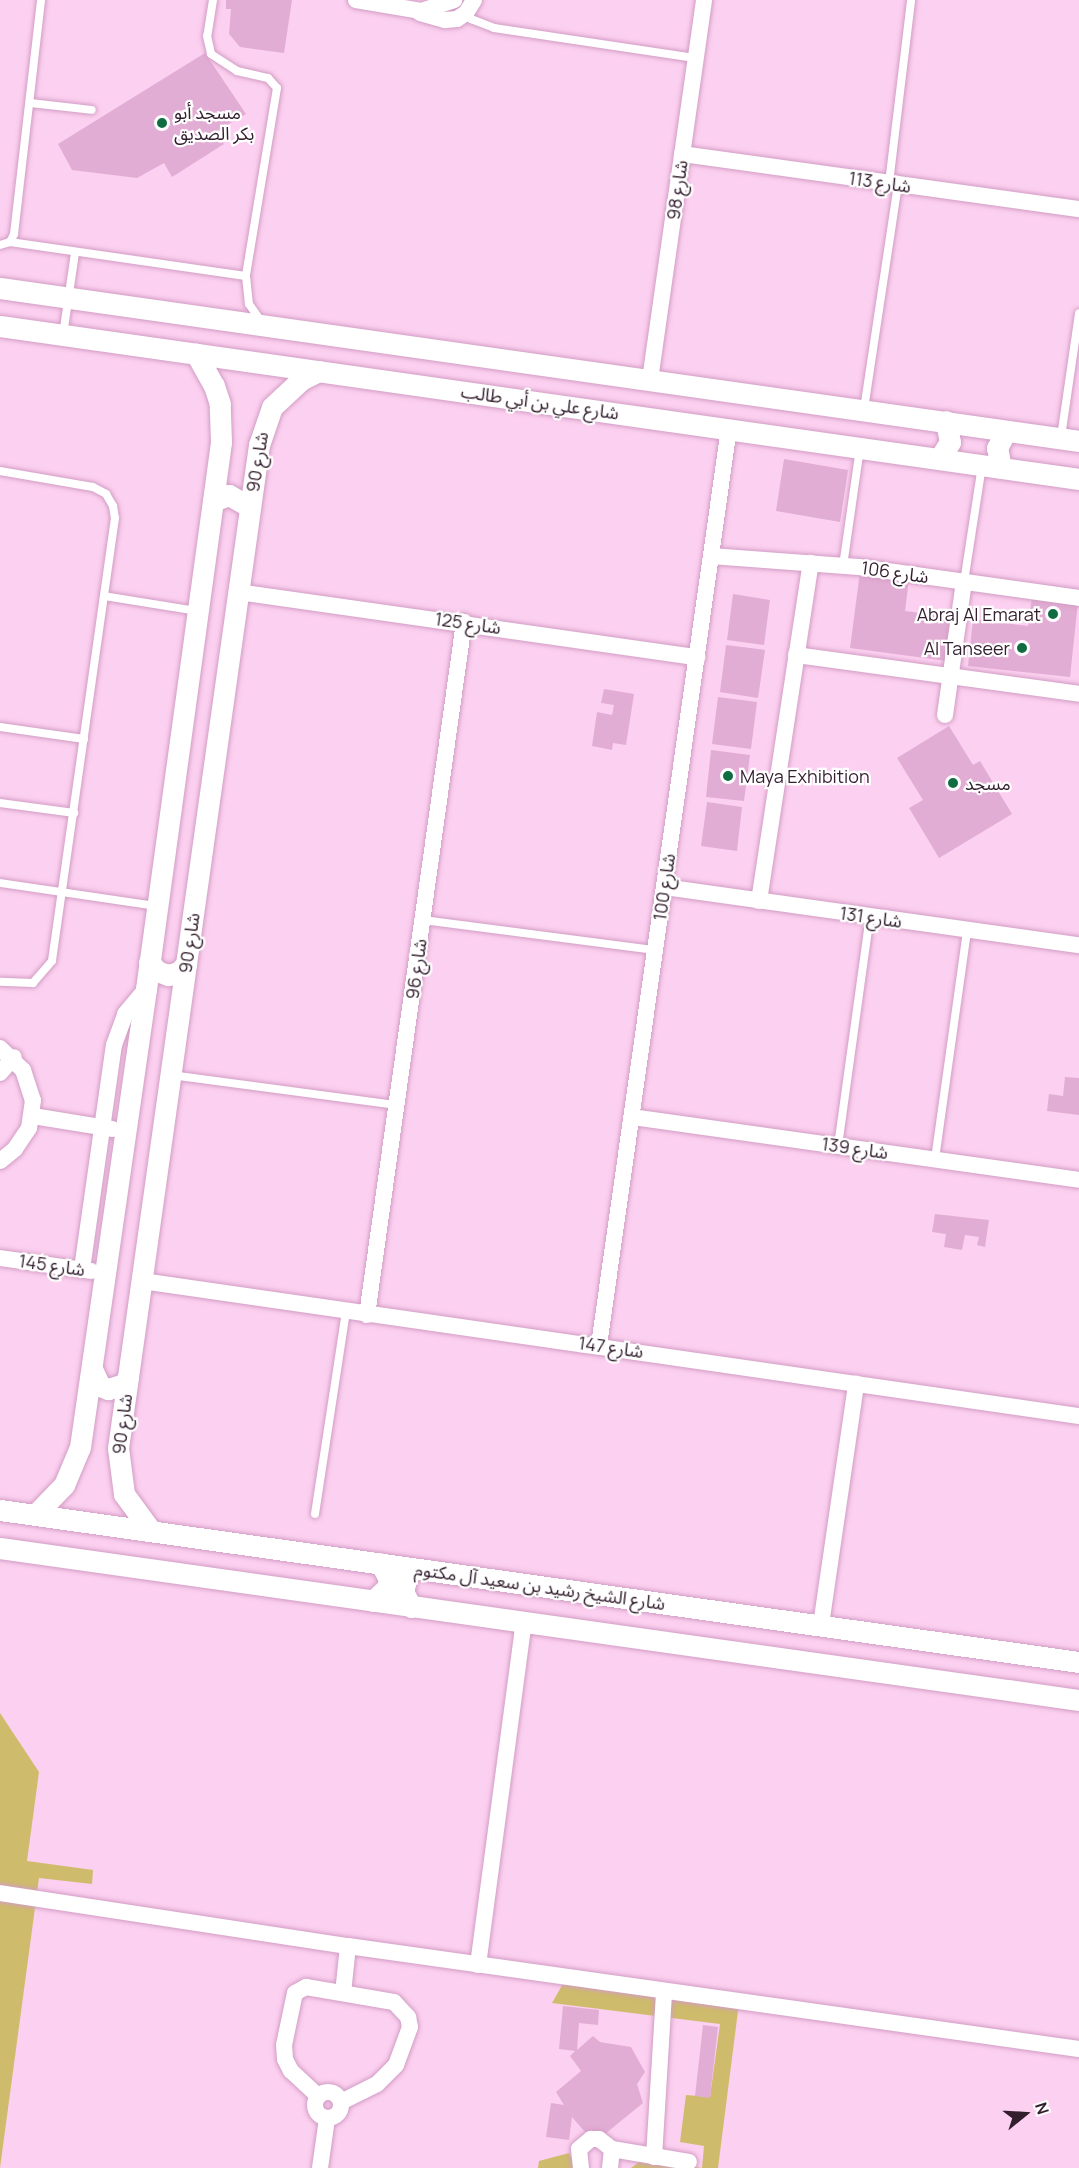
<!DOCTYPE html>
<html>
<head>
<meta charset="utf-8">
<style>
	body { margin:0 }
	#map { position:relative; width:1079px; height:2168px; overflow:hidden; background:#fcd0f0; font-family:Manrope,"Noto Sans Arabic",sans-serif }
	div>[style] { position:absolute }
	.green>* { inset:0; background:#cebb6b }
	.building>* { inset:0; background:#e2add4 }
	.roads { filter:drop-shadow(0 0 2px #d29dc4) drop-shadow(0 0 2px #d29dc4) }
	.service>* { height:8px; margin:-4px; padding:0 4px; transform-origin:4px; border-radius:4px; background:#fff }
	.minor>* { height:16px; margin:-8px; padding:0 8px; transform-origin:8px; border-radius:8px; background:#fff }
	.minor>.ring { margin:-8px; padding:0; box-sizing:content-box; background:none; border:16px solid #fff; border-radius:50% }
	.tertiary>* { height:21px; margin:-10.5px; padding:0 10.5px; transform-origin:10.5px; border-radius:10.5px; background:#fff }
	.dots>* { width:16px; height:16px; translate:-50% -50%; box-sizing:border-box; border:3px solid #fff; border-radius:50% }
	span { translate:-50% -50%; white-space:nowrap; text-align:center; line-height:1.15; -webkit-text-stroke:4.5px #fff; paint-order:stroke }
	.poi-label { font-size:18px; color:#321e2d }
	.left { translate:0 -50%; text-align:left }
	.right { translate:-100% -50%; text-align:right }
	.street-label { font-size:18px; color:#321e2d }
	.north { position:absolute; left:995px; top:2084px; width:60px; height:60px; -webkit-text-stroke:4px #fff; paint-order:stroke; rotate:72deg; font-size:16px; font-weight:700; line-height:24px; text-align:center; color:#321e2d }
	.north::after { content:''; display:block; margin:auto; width:21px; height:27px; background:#321e2d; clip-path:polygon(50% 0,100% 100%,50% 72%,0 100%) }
</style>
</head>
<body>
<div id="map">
	<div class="green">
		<div style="clip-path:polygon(0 1713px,39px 1772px,27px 1861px,93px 1870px,92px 1884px,39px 1878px,0 2168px)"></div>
		<div style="clip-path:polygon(565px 1980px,739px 2003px,718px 2168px,631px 2168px,642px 2160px,702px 2168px,704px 2146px,680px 2142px,686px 2095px,710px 2097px,720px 2024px,552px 2003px)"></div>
		<div style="clip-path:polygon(569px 2153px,576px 2168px,538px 2168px,539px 2161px)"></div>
	</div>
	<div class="building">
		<div style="clip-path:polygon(226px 0,292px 0,284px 53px,240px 47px,229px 34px,231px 9px,226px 9px)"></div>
		<div style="clip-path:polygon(205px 53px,246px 114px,217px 131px,224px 144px,172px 177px,164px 163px,137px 178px,72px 170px,58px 144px)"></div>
		<div style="clip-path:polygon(784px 459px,848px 470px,840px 522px,776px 511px)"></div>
		<div style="clip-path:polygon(860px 572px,909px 579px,905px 611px,953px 617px,947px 661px,850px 648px)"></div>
		<div style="clip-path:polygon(733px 594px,770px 600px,764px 645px,727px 640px)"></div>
		<div style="clip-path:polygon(1032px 597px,1078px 602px,1070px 677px,968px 666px,973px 619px,1028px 626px)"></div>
		<div style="clip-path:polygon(726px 645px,765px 650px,758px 698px,720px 692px)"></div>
		<div style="clip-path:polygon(604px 689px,634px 694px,626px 745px,613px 743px,612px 750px,592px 746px,597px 712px,612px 715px,614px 705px,601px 703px)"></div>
		<div style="clip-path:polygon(718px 697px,757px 702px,751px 749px,712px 744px)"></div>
		<div style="clip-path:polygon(949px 726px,973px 765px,980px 761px,1012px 814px,939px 858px,909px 808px,923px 800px,897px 758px)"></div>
		<div style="clip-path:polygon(711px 750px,750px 755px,744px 801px,706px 797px)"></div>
		<div style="clip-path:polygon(707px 802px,742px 807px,737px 851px,701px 846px)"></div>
		<div style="clip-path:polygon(1065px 1077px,1079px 1078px,1079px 1115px,1047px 1111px,1049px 1094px,1063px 1096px)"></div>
		<div style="clip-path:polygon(935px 1214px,989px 1220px,985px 1247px,977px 1245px,979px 1237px,965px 1235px,962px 1250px,944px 1247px,946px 1234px,932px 1232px)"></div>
		<div style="clip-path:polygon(563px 2006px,599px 2010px,598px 2025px,579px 2023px,577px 2050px,593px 2036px,600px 2042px,631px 2047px,645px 2072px,637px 2084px,643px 2103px,605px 2134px,585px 2132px,572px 2117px,569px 2140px,546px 2137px,551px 2103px,564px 2105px,556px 2092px,581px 2071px,570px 2056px,575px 2051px,559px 2049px)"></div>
		<div style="clip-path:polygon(703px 2025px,718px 2027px,710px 2098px,695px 2096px)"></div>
	</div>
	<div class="roads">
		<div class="service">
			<div style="left:213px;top:0;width:36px;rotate:99deg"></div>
			<div style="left:207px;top:36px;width:18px;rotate:77deg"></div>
			<div style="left:211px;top:54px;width:31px;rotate:33deg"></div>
			<div style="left:237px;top:71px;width:32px;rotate:13deg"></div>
			<div style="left:268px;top:78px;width:13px;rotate:48deg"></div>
			<div style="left:277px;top:88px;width:191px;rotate:99.4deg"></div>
			<div style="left:246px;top:276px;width:28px;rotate:84deg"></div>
			<div style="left:249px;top:304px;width:21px;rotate:55deg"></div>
			<div style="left:466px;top:13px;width:8px;rotate:50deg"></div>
			<div style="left:471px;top:19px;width:25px;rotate:21deg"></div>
			<div style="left:494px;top:28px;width:203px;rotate:8.5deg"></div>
			<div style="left:30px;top:103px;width:62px;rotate:6.4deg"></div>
			<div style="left:889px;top:183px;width:184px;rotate:-83.1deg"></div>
			<div style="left:10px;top:242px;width:238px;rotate:8.2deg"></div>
			<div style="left:0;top:245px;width:10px;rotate:-17deg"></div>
			<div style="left:10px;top:242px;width:9px;rotate:-63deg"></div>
			<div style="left:14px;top:234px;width:236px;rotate:-83.4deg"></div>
			<div style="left:63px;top:335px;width:83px;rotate:-81.7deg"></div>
			<div style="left:864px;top:409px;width:228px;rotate:-81.4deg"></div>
			<div style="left:1061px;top:437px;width:125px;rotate:-81.7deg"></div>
			<div style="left:0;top:471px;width:94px;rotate:9.8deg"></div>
			<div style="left:93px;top:487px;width:15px;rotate:28deg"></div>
			<div style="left:106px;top:494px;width:14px;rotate:60deg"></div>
			<div style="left:113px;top:506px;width:12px;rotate:81deg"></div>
			<div style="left:115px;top:518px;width:447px;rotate:98.1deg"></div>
			<div style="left:52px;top:961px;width:29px;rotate:131deg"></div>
			<div style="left:33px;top:983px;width:33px;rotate:-178deg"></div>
			<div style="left:843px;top:566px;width:119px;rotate:-81.8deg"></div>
			<div style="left:964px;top:582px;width:117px;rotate:-81.2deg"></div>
			<div style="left:104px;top:596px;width:94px;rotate:9.2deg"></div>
			<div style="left:0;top:727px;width:85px;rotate:8.1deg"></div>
			<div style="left:0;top:803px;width:75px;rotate:7.7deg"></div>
			<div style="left:0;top:883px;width:158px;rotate:8.4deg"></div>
			<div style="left:423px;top:920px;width:234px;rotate:7.4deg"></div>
			<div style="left:171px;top:1075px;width:228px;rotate:7.6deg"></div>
			<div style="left:838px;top:1146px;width:232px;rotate:-82.1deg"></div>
			<div style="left:935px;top:1159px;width:231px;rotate:-82deg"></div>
			<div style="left:315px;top:1514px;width:204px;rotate:-81.3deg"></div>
		</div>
		<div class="minor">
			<div style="left:356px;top:0;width:66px;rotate:9.6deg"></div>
			<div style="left:421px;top:11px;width:35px;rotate:-18deg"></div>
			<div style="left:420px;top:13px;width:26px;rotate:16deg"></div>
			<div style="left:445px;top:20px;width:12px;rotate:-5deg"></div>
			<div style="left:457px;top:19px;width:11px;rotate:-34deg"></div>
			<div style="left:466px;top:13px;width:15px;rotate:-58deg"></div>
			<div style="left:682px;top:154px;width:401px;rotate:7.9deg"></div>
			<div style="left:650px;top:380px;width:384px;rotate:-81.9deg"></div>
			<div style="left:711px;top:556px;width:148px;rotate:4.3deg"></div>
			<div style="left:859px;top:567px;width:222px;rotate:8deg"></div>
			<div style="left:238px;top:592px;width:464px;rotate:8.1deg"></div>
			<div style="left:796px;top:655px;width:286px;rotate:7.8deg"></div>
			<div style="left:945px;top:715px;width:134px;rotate:-81.9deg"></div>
			<div style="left:664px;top:887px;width:419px;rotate:8deg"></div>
			<div style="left:759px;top:901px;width:342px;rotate:-81.3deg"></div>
			<div style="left:0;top:1048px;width:32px;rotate:44deg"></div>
			<div style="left:23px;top:1070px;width:32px;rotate:72deg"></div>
			<div style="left:33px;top:1100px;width:28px;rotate:98deg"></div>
			<div style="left:29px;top:1128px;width:25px;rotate:124deg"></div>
			<div style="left:15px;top:1149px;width:19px;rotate:141deg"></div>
			<div style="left:0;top:1073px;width:21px;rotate:-49deg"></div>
			<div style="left:33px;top:1116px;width:80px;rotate:9.3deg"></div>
			<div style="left:632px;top:1117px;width:451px;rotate:8deg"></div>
			<div style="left:0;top:1258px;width:92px;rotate:8.1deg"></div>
			<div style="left:82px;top:1269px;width:226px;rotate:-81.9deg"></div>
			<div style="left:114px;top:1045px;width:33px;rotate:-70deg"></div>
			<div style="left:125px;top:1014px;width:33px;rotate:-50deg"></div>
			<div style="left:142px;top:1281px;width:947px;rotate:8.2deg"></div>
			<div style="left:367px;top:1315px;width:700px;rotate:-82.03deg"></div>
			<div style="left:599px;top:1345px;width:926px;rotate:-81.93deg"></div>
			<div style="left:821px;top:1625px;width:244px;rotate:-81.7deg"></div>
			<div style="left:0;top:1893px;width:352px;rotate:8.7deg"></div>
			<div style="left:348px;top:1946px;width:738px;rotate:8.02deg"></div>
			<div style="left:478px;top:1965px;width:346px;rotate:-82.4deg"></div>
			<div style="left:343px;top:1993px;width:47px;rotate:-83.9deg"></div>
			<div class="ring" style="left:315px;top:2092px;width:10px;height:10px"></div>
			<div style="left:318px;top:2096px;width:37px;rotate:-137deg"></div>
			<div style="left:291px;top:2071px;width:13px;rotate:-117deg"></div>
			<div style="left:285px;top:2059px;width:14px;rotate:-94deg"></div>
			<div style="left:284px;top:2045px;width:53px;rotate:-78.1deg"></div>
			<div style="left:295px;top:1993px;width:13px;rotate:-29deg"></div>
			<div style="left:306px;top:1987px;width:89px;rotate:9.7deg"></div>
			<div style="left:394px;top:2002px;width:21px;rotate:47deg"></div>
			<div style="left:408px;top:2017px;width:10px;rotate:79deg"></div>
			<div style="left:410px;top:2027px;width:40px;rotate:110.2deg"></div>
			<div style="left:396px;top:2065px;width:27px;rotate:135deg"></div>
			<div style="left:377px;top:2084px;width:40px;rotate:153.4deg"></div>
			<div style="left:612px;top:2149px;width:78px;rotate:9.6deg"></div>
			<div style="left:654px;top:2157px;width:165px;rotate:-86.5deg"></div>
			<div style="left:320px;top:2168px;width:49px;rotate:-81.9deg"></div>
			<div style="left:581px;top:2168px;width:19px;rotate:-96deg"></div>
			<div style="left:579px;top:2149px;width:16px;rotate:-40deg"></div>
			<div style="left:591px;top:2139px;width:8px"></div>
			<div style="left:599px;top:2139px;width:16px;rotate:38deg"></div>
			<div style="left:612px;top:2149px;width:19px;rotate:96deg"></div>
		</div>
		<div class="tertiary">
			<div style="left:0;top:288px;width:1090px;rotate:8.07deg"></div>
			<div style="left:0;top:326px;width:1090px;rotate:8.07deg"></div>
			<div style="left:939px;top:459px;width:20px;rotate:-57deg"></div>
			<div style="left:950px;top:442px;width:21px;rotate:-101deg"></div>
			<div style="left:1001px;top:468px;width:20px;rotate:-101deg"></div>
			<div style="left:997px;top:448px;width:19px;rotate:-62deg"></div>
			<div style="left:213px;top:501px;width:17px;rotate:-21deg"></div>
			<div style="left:229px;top:495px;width:24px;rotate:30deg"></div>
			<div style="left:149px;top:962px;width:12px;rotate:48deg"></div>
			<div style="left:157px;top:971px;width:12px;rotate:20deg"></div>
			<div style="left:168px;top:975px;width:11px;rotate:-15deg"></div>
			<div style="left:179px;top:972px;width:11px;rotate:-49deg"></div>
			<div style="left:92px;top:1369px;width:19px;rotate:65deg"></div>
			<div style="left:100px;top:1386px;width:9px;rotate:21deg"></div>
			<div style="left:108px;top:1389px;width:17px;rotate:-17deg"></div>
			<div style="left:124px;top:1384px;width:8px;rotate:-60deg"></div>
			<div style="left:0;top:1510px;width:1090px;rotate:8.02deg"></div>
			<div style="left:35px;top:1515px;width:42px;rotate:-46deg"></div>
			<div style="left:64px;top:1485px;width:41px;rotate:-67.2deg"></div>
			<div style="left:80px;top:1447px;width:463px;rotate:-81.8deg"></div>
			<div style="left:146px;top:989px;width:552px;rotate:-82.19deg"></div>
			<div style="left:221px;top:442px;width:38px;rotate:-92deg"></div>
			<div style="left:220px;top:404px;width:19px;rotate:-108deg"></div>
			<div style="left:214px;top:386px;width:37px;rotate:-119deg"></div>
			<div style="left:151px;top:1531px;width:46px;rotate:-126.1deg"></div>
			<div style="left:124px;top:1494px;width:46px;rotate:-97.4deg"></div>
			<div style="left:118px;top:1448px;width:1013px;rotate:-82deg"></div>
			<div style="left:259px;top:445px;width:40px;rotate:-71.1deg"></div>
			<div style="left:272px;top:407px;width:40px;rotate:-43deg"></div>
			<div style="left:301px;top:380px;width:20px;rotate:-27deg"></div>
			<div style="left:0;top:1548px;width:1090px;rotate:8.02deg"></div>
			<div style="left:373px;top:1601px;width:19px;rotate:-43deg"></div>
			<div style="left:387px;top:1588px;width:9px;rotate:-77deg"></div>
			<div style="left:389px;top:1579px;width:18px;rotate:-119deg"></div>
			<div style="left:411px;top:1607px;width:18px;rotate:-117deg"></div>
			<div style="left:403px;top:1591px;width:18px;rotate:-74deg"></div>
			<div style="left:408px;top:1574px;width:9px;rotate:-36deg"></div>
		</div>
	</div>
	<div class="dots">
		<div style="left:162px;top:123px;background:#0f6d41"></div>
		<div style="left:1053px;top:614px;background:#0f6d41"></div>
		<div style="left:1022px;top:648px;background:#0f6d41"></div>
		<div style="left:728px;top:776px;background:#0f6d41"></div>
		<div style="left:953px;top:783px;background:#0f6d41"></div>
	</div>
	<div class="poi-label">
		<span class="left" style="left:174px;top:123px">مسجد أبو<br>بكر الصديق</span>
		<span class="right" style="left:1041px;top:614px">Abraj Al Emarat</span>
		<span class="right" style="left:1010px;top:648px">Al Tanseer</span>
		<span class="left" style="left:740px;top:776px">Maya Exhibition</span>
		<span class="left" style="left:965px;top:783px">مسجد</span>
	</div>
	<div class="street-label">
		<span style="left:880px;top:182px;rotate:8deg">شارع 113</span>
		<span style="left:677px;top:190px;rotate:-82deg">شارع 98</span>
		<span style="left:540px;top:402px;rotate:8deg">شارع علي بن أبي طالب</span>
		<span style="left:257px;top:462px;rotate:-81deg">شارع 90</span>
		<span style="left:895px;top:572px;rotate:8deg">شارع 106</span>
		<span style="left:468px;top:623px;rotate:8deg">شارع 125</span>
		<span style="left:664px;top:887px;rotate:-82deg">شارع 100</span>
		<span style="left:871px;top:917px;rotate:8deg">شارع 131</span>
		<span style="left:189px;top:943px;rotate:-82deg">شارع 90</span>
		<span style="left:416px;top:969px;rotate:-82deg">شارع 96</span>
		<span style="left:855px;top:1148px;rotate:8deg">شارع 139</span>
		<span style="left:52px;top:1265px;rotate:8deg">شارع 145</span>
		<span style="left:611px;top:1347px;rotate:8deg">شارع 147</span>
		<span style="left:122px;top:1424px;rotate:-83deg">شارع 90</span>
		<span style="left:540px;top:1586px;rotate:8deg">شارع الشيخ رشيد بن سعيد آل مكتوم</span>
	</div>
	<div class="north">N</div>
</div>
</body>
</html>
